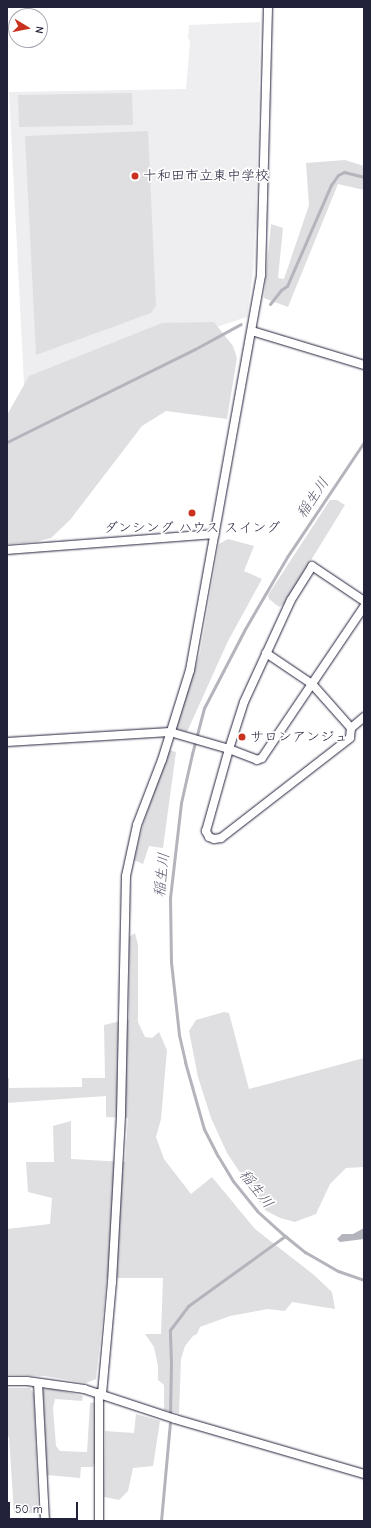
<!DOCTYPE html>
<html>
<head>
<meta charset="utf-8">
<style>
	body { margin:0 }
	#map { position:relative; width:371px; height:1528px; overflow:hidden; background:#fff; font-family:"Comic Neue","Klee One",sans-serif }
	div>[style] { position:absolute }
	.built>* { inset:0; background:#eeeef1 }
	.green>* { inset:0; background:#dfdfe2 }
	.water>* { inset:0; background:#b4b4bc }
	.stream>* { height:3px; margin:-1.5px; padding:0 1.5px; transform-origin:1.5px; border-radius:1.5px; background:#b4b4bc }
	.roads { filter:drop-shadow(0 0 1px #22223b) drop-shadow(0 0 1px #22223b) }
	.street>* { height:8px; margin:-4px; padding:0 4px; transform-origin:4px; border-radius:4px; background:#fff }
	.dots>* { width:11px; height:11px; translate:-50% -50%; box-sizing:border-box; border:2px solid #fff; border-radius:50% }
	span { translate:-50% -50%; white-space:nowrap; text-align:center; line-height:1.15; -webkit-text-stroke:3.5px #fff; paint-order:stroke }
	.poi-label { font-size:14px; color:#22223b }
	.left { translate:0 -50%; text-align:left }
	.water-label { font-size:15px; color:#5c5c6f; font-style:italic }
	.frame { position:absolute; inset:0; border:8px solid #22223b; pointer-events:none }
	.north { position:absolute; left:8px; top:8px; width:40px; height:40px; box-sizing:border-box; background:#fff; border:1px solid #a7a7b1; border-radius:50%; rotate:100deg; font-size:11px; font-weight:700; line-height:16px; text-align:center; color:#22223b }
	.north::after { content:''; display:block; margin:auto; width:14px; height:18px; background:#c8321e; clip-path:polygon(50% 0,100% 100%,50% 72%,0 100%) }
	.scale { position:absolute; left:8px; top:1502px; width:70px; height:18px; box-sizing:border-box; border:2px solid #22223b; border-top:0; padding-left:5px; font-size:12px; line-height:14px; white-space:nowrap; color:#22223b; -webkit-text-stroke:3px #fff; paint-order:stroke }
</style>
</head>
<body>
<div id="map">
	<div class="built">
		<div style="clip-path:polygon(260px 22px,256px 216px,253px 272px,247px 317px,207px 330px,35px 397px,24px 384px,9px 92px,186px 89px,190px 42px,188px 37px,189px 25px)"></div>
	</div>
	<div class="green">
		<div style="clip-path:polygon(132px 93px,133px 125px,19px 127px,18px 95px)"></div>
		<div style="clip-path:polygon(148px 131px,156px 306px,151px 313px,36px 355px,25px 136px)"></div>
		<div style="clip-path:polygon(345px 160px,364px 166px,364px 190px,338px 184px,288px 307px,264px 298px,271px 224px,283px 228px,278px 278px,284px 279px,309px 205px,306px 163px)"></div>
		<div style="clip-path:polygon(214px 322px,233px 346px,237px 358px,227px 419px,166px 411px,142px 426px,70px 520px,51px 538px,34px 542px,7px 544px,7px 415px,29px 376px,162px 323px)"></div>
		<div style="clip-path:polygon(330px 500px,337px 500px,345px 505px,284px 604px,279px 607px,269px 599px,268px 595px)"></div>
		<div style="clip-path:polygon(228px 539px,254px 546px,244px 571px,262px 579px,228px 641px,187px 732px,176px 728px,200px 653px,219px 544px)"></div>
		<div style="clip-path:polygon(169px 750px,176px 752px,163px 848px,149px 846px,143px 864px,134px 860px,144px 821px)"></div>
		<div style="clip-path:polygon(135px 933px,138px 945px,138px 1022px,145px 1037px,152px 1038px,159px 1032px,167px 1050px,161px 1119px,156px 1137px,164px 1159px,191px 1194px,212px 1177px,255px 1229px,314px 1275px,332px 1292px,335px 1309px,292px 1302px,285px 1311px,268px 1309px,230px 1316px,200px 1327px,197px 1334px,193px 1336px,185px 1346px,181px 1359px,179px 1413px,164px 1410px,164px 1385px,158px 1380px,158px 1366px,154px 1347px,145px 1334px,161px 1334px,163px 1278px,107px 1278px,96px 1379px,86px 1383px,45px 1376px,7px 1375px,7px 1229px,50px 1224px,52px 1198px,28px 1192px,26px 1162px,54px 1162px,53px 1126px,71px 1121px,71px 1159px,125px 1162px,128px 1118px,106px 1117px,106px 1096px,7px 1103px,7px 1079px,9px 1078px,9px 1088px,82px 1087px,82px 1078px,105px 1078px,104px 1025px,129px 1019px,129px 937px)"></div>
		<div style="clip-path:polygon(224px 1012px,229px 1013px,249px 1089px,364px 1058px,364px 1167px,346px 1168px,330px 1184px,316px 1214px,295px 1222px,280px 1218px,265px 1210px,227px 1153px,211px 1118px,198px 1077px,189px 1031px,196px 1020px)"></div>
		<div style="clip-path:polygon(7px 1388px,30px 1388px,34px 1394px,38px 1513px,14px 1513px,9px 1437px,7px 1436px)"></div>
		<div style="clip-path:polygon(50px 1388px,83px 1396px,82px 1401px,55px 1399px,53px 1408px,56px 1446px,60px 1451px,87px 1452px,90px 1403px,96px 1402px,95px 1461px,93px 1467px,81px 1467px,80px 1478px,47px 1475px,43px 1390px)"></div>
		<div style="clip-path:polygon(136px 1414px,160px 1421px,153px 1466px,133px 1468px,128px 1491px,119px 1500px,104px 1497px,105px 1431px,134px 1433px)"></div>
	</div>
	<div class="water">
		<div style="clip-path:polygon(364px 1228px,364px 1239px,340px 1242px,337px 1239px,342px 1234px,353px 1234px)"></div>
	</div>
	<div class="stream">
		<div style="left:270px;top:304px;width:18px;rotate:-52deg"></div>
		<div style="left:281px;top:290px;width:7px;rotate:-34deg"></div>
		<div style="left:287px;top:286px;width:110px;rotate:-66.5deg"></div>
		<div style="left:331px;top:185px;width:12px;rotate:-55deg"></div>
		<div style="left:338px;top:175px;width:7px;rotate:-27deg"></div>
		<div style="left:344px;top:172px;width:21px;rotate:14deg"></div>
		<div style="left:7px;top:442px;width:210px;rotate:-26.3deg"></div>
		<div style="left:195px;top:349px;width:52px;rotate:-28.5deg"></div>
		<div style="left:364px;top:442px;width:138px;rotate:123.8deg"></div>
		<div style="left:287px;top:557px;width:83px;rotate:120.3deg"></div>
		<div style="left:245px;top:629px;width:89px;rotate:117.4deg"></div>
		<div style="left:204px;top:708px;width:48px;rotate:104.6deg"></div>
		<div style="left:192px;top:754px;width:50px;rotate:102.7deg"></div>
		<div style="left:181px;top:803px;width:96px;rotate:96.6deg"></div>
		<div style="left:170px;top:898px;width:64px;rotate:89.1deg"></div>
		<div style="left:171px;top:962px;width:73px;rotate:83.7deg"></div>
		<div style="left:179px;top:1035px;width:28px;rotate:77deg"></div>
		<div style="left:185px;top:1062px;width:70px;rotate:74.2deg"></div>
		<div style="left:204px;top:1129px;width:30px;rotate:63deg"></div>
		<div style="left:218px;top:1156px;width:29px;rotate:59deg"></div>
		<div style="left:233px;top:1181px;width:38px;rotate:51deg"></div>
		<div style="left:257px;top:1211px;width:38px;rotate:42deg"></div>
		<div style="left:285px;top:1236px;width:26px;rotate:39deg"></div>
		<div style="left:305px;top:1252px;width:38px;rotate:30deg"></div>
		<div style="left:338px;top:1271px;width:28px;rotate:19deg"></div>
		<div style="left:170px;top:1415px;width:52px;rotate:-88.9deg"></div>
		<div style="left:171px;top:1363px;width:33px;rotate:-92deg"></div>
		<div style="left:170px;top:1330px;width:30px;rotate:-53deg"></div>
		<div style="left:188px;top:1306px;width:120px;rotate:-35.8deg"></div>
		<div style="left:161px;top:1521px;width:98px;rotate:-84.8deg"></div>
	</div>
	<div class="roads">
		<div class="street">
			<div style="left:252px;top:331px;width:117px;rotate:16.9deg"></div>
			<div style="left:7px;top:550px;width:208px;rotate:-4.4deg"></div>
			<div style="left:266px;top:653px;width:55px;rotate:34deg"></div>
			<div style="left:312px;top:684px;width:59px;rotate:48.4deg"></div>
			<div style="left:351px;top:728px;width:17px;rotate:-40deg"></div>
			<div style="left:351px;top:728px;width:10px;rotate:96deg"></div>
			<div style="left:350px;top:738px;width:163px;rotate:142.2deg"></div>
			<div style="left:221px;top:838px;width:7px;rotate:172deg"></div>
			<div style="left:214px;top:839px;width:5px;rotate:-158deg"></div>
			<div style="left:209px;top:837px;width:7px;rotate:-117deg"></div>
			<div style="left:206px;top:831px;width:85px;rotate:-74.3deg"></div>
			<div style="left:229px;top:749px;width:49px;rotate:-72.3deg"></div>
			<div style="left:244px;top:702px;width:112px;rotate:-65.3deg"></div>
			<div style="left:291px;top:600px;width:40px;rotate:-58deg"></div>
			<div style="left:312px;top:566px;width:63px;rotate:33.9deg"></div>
			<div style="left:7px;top:742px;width:163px;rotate:-3.5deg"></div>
			<div style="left:170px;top:732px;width:61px;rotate:16.1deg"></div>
			<div style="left:229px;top:749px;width:30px;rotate:21deg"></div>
			<div style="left:257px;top:760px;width:5px;rotate:-22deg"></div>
			<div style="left:262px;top:758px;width:182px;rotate:-56deg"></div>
			<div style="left:7px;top:1381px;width:20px"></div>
			<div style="left:27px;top:1381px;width:58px;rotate:8deg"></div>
			<div style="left:84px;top:1389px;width:96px;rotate:18.2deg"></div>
			<div style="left:175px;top:1419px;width:197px;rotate:16.2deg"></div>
			<div style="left:38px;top:1383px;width:138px;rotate:87.1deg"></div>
			<div style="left:102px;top:1394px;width:112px;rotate:-84.9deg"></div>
			<div style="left:112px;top:1282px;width:168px;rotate:-86.9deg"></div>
			<div style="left:121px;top:1114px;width:238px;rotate:-88.8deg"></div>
			<div style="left:126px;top:876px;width:52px;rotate:-77.8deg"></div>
			<div style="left:137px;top:825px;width:70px;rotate:-69deg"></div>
			<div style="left:162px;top:760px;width:94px;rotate:-72.7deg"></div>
			<div style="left:190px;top:670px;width:401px;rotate:-79.8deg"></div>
			<div style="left:261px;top:275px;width:268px;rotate:-88.5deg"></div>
			<div style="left:99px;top:1521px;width:128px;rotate:-90deg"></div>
		</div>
	</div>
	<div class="dots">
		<div style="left:135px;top:176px;background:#c8321e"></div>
		<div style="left:192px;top:513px;background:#c8321e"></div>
		<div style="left:242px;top:737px;background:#c8321e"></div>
	</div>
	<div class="poi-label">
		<span class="left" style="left:143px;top:176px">十和田市立東中学校</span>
		<span style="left:192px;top:528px">ダンシング ハウス スイング</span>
		<span class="left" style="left:250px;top:737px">サロンアンジュ</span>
	</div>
	<div class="water-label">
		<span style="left:313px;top:498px;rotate:-56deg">稲生川</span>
		<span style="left:162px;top:875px;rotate:-84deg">稲生川</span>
		<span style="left:256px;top:1189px;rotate:52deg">稲生川</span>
	</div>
	<div class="frame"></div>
	<div class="north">N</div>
	<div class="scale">50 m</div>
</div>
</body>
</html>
